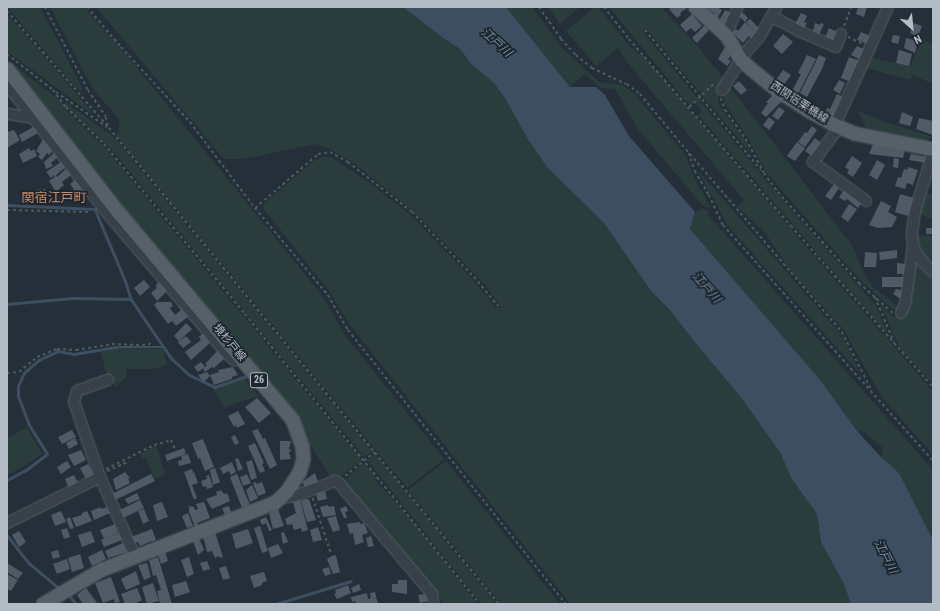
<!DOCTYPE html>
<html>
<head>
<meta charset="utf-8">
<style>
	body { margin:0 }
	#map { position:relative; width:940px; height:611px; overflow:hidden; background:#252f39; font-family:"Roboto Condensed","Noto Sans JP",sans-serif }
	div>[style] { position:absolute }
	.green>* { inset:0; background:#2a3d3c }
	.water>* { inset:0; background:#3c4e60 }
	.stream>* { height:2.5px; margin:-1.25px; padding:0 1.25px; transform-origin:1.25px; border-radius:1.25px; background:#3c4e60 }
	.building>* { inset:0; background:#505a66 }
	.path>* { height:1.5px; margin-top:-0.75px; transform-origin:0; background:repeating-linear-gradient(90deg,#485a5b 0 3px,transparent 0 6px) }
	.roads { filter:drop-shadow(0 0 1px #565e67) drop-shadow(0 0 1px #565e67) }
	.minor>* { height:10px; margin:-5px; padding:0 5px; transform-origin:5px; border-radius:5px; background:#384049 }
	.major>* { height:13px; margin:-6.5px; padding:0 6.5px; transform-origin:6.5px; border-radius:6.5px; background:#566069 }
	span { translate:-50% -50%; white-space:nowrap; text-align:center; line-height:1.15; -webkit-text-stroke:3.5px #1d252e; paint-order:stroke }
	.shield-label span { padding:1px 3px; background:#1d252e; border:1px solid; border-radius:3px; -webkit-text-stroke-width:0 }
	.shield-label { font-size:10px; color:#b3bbc5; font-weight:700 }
	.street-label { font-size:11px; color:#b3bbc5 }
	.water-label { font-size:12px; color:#778ea5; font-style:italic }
	.quarter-label { font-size:13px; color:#c98c6b }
	.frame { position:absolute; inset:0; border:8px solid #b3bbc5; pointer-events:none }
	.north { position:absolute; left:892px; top:8px; width:40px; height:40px; -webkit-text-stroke:3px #1d252e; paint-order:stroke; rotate:153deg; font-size:11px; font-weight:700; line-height:16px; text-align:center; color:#b3bbc5 }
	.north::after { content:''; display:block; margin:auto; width:14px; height:18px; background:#b3bbc5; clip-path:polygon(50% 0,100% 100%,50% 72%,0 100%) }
</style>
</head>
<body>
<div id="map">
	<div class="green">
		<div style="clip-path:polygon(7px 7px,40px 7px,83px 89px,80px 91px,76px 88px)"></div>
		<div style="clip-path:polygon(50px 7px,84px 7px,134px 64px,321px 294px,346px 337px,444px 459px,407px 488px,116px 135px,119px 132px,119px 119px,93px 89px)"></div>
		<div style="clip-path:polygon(96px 7px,403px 7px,443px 38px,460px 49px,472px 65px,493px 82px,505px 98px,529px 141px,547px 167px,604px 223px,651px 291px,671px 311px,693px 340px,743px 400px,781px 454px,791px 478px,817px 514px,821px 542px,844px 584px,851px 604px,570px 604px,350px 325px,329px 291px,263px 208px,264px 203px,315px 160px,322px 157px,331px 157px,371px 184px,412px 216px,474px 281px,495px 307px,501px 308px,487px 287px,414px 212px,359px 167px,330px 149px,315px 144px,254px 157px,237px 159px,224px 159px)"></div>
		<div style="clip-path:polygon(506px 7px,532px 7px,563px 49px,599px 82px,622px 85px,634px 93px,686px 156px,695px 180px,711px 208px,703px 206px,638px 129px,615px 89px,601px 88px,585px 74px,570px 87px)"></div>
		<div style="clip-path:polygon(548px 7px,580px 7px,560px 24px)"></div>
		<div style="clip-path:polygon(595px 7px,598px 7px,627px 43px,639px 54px,641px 53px,822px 265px,933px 391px,933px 455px,881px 396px,843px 329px,790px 270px,763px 230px,737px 207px,744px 200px,626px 61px,618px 48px,596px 66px,566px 31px)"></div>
		<div style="clip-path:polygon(609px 7px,661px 7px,696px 44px,723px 78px,718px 97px,720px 107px,745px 140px,751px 152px,746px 148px,646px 28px,642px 31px,777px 193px,876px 306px,889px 336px,698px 115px,702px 111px,695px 102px,690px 106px)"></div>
		<div style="clip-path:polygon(7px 14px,44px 56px,94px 114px,89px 112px,8px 52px)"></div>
		<div style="clip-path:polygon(923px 39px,933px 45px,933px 84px,913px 75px,910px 80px,863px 67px,867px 57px,910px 66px)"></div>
		<div style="clip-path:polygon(7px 59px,60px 101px,66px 110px,106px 149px,362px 460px,339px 478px,332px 479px,305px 436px,113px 200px,7px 63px)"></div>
		<div style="clip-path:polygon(728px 84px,852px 245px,864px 273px,872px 286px,896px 305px,899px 310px,896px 311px,891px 308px,860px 280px,765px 171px,748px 138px,724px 103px,725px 90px)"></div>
		<div style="clip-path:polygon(65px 102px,114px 137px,372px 451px,364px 457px,113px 151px,67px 108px)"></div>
		<div style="clip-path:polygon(858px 111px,882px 121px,933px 137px,925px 141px,866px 128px)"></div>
		<div style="clip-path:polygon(697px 169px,839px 332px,845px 341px,861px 375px,728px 226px)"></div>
		<div style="clip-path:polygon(923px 190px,933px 196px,933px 217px,931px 219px,917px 212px)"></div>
		<div style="clip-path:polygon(702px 209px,709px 211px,707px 214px,933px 470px,933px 540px,899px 473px,881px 457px,883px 448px,863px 431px,857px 431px,821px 381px,690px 229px,695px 212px)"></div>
		<div style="clip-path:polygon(926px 235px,933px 236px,933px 259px,928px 260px,925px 257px,916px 236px)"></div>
		<div style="clip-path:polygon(912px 263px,922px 267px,933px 277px,933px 384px,900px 348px,880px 304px,895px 318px,904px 315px)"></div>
		<div style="clip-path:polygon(118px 348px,163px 349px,167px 365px,153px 369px,126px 369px,127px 377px,121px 381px,116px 388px,115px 384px,109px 381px,100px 351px)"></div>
		<div style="clip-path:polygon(242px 376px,259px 396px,224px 407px,212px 387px)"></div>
		<div style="clip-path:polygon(27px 427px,42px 454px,26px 465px,7px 475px,7px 438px)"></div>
		<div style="clip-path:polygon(156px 445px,165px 474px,154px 479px,146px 458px,142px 459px,140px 454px)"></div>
		<div style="clip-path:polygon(375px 454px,497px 604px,482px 604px,475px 596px,367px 460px)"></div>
		<div style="clip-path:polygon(446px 461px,556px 599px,561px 604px,501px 604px,408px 490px)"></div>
		<div style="clip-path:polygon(364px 463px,375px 476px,376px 481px,413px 522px,477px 604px,444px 604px,377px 524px,380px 521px,366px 512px,342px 482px)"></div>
	</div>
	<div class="water">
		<div style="clip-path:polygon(403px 7px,506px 7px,570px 87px,596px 87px,605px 95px,629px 136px,695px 212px,690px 229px,821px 381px,857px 431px,881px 457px,899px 473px,933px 540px,933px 604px,851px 604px,844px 584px,821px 542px,817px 514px,791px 478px,781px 454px,743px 400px,693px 340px,671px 311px,651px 291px,604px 223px,547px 167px,529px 141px,505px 98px,493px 82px,472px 65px,460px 49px,443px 38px)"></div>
	</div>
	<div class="stream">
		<div style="left:7px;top:205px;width:88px;rotate:2.6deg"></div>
		<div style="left:95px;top:209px;width:77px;rotate:67.1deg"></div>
		<div style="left:125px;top:280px;width:20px;rotate:72deg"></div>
		<div style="left:7px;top:304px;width:65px;rotate:-5.3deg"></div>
		<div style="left:72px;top:298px;width:59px;rotate:1deg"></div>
		<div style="left:131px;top:299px;width:73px;rotate:55.7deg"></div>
		<div style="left:172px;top:359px;width:24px;rotate:42deg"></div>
		<div style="left:190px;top:375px;width:28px;rotate:26deg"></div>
		<div style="left:215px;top:387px;width:31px;rotate:-19deg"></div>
		<div style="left:7px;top:480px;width:21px;rotate:-28deg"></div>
		<div style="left:26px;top:470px;width:26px;rotate:-37deg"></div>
		<div style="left:47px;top:454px;width:34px;rotate:-122deg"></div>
		<div style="left:29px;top:425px;width:31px;rotate:-111deg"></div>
		<div style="left:18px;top:396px;width:10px;rotate:-90deg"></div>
		<div style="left:18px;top:386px;width:14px;rotate:-65deg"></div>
		<div style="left:24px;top:373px;width:20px;rotate:-41deg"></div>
		<div style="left:39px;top:360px;width:21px;rotate:-25deg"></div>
		<div style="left:58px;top:351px;width:16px;rotate:11deg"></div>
		<div style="left:74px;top:354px;width:43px;rotate:-9.5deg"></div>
		<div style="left:116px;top:347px;width:47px"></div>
		<div style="left:7px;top:535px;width:36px;rotate:52deg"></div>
		<div style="left:29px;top:563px;width:39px;rotate:40deg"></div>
		<div style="left:70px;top:596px;width:10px;rotate:53deg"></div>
		<div style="left:276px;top:604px;width:78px;rotate:-17deg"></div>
	</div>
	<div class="building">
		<div style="clip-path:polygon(671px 7px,686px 7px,687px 8px,680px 13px,681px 15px,677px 18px,669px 9px)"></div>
		<div style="clip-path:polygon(708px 7px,717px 7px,722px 10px,717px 19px,712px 16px,714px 13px,707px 9px)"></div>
		<div style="clip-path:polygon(858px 7px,867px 7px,864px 17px,856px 14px)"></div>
		<div style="clip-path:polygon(725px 10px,732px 13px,726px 25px,719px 21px)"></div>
		<div style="clip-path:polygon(742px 12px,748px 18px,745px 22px,739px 16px)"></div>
		<div style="clip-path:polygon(801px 13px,807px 16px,804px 22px,807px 23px,803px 30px,795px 24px)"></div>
		<div style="clip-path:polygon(692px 14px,702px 26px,695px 32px,691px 28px,686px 32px,680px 25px)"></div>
		<div style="clip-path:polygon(750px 19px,759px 28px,756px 31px,757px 33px,752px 39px,749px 36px,743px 43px,732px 32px,736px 29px,738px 31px,745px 22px,754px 30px,746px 22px)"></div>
		<div style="clip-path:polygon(815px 23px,820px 25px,821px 23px,824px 24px,818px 37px,812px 34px)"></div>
		<div style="clip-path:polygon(914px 23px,922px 26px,918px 37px,910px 33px)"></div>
		<div style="clip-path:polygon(705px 25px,709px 30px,697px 43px,692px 38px)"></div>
		<div style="clip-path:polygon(829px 28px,837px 32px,833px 43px,824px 40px)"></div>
		<div style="clip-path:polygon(861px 32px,870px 36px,867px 44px,857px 40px)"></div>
		<div style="clip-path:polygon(783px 34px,793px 42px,782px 54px,773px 46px)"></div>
		<div style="clip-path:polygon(893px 35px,900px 36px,898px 44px,891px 42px)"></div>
		<div style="clip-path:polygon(906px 38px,918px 41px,915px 53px,904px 48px)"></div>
		<div style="clip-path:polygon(726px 45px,732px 54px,728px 59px,731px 61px,727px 66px,718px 59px)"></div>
		<div style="clip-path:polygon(857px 46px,865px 50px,861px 60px,851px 55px)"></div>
		<div style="clip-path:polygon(899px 50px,912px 54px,909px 66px,896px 63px)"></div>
		<div style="clip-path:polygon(807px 55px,816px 59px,797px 96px,791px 93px,801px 74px,798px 73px)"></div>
		<div style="clip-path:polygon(819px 55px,826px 58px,822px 69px,807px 97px,800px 93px)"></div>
		<div style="clip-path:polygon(849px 57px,860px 61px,851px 82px,841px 78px)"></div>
		<div style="clip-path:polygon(783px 70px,791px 75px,783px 86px,776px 80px)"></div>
		<div style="clip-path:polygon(839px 80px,845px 83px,840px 94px,833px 90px)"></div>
		<div style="clip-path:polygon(739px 81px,747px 90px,741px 95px,733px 86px)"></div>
		<div style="clip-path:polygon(774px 94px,782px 101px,766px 117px,761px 113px,768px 103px,766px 102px)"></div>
		<div style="clip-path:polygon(837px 94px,845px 98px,835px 117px,825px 113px,827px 108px,830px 109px)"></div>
		<div style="clip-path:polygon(779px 107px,785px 111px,778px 120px,772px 116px)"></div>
		<div style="clip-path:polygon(902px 112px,913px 117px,910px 126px,899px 123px)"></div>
		<div style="clip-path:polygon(769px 117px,775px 122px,769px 130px,763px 125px)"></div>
		<div style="clip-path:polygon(919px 118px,933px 121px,933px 135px,916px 129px)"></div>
		<div style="clip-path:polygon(35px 126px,38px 133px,22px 142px,19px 135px)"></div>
		<div style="clip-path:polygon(812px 126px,817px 130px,805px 147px,798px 142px,805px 132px,807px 133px)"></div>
		<div style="clip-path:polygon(14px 130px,20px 140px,7px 148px,7px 132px)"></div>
		<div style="clip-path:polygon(815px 138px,821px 143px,812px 156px,805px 151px)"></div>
		<div style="clip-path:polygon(43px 139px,53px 150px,49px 155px,47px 153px,42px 160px,38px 157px,40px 154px,36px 151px)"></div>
		<div style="clip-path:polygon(797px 142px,805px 148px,795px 161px,787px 156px)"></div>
		<div style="clip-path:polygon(874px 142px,905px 150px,903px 158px,869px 154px)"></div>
		<div style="clip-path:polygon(29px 148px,31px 151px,34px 149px,37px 156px,23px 163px,19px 154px)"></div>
		<div style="clip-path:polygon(54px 153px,58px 157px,51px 163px,53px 166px,46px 169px,44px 162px)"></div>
		<div style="clip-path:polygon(911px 154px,927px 157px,926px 163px,909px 160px)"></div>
		<div style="clip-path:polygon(852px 156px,862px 163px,853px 177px,847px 173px,849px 170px,845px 167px)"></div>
		<div style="clip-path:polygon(894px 158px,899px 159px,898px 168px,893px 167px)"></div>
		<div style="clip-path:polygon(877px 160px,885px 165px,877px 180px,869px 175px)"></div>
		<div style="clip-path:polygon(61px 162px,67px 166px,56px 175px,57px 177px,67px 168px,71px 175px,62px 182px,64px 185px,56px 192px,49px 181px,55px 177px,54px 175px,51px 178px,46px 172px)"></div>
		<div style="clip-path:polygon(908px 167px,918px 170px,913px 185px,907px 183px,905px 189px,895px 186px,898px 177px,901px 178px,904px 169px,907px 170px)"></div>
		<div style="clip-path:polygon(76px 179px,84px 189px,72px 200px,67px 194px,74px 189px,70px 184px)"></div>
		<div style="clip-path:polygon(834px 184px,839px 188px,831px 200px,825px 196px)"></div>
		<div style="clip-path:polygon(38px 189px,45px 189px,44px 202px,37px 201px)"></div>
		<div style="clip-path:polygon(845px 189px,862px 202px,858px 208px,847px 199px,845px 201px,839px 197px)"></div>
		<div style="clip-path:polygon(900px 194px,914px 198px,908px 216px,895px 212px)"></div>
		<div style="clip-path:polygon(881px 201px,891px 206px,888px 212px,897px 217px,892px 227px,878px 228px,869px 225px)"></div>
		<div style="clip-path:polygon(849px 204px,857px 209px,848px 222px,841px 217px)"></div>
		<div style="clip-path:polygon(926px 228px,933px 228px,933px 234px,926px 234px)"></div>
		<div style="clip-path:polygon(897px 250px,897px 258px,880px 260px,879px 252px)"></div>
		<div style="clip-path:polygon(865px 252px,877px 253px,876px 267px,864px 267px)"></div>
		<div style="clip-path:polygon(897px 263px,905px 264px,904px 274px,897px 274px)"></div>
		<div style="clip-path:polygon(882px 277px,904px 277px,904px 287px,882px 287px)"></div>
		<div style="clip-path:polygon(144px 280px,150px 287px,140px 296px,134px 288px)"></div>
		<div style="clip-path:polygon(160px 281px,168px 290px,157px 301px,151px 293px,157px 288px,155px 286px)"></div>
		<div style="clip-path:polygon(896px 289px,904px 291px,901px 299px,893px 294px)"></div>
		<div style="clip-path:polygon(157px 302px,171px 302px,173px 306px,170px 308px,175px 315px,181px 310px,179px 307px,181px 305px,189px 316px,176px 326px,172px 321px,168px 324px,154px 305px)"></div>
		<div style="clip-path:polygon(186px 323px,192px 329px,179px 341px,174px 336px)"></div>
		<div style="clip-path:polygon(203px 333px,210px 343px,191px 360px,185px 352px,201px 340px,199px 337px)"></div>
		<div style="clip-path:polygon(186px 336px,191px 342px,183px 348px,178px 342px)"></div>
		<div style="clip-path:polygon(218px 350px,225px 358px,214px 368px,212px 367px,205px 372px,203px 369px,207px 365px,205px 364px)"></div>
		<div style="clip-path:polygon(201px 362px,205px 367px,198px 372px,194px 367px)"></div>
		<div style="clip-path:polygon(233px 367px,238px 375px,232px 377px,232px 379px,214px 385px,210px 375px,219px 372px,218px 370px)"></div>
		<div style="clip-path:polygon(207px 372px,210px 376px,205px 381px,202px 380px,198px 375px)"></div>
		<div style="clip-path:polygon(257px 398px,271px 413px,259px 423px,245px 407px)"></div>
		<div style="clip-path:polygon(238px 411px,245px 424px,237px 428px,236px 425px,234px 427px,228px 416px)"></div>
		<div style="clip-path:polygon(258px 429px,263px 439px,265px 438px,277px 465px,270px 469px,252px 431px)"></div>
		<div style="clip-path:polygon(72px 430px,76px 437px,62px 444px,58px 437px)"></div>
		<div style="clip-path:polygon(235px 435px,239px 443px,235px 445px,231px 437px)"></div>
		<div style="clip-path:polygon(75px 438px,78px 444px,69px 449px,66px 443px)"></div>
		<div style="clip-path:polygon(203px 439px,214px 467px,205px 471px,200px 458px,198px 459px,192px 443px)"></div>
		<div style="clip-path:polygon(280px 441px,291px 441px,289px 449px,292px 451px,289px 452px,291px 459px,280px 460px)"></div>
		<div style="clip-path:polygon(255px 443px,264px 463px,262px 464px,265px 471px,260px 473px,248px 446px)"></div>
		<div style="clip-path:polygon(184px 448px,186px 454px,167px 461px,165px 455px)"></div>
		<div style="clip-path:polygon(81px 450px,86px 460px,74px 466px,68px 455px)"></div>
		<div style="clip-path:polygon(188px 454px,191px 463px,179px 466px,178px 461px,182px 460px,181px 456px)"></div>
		<div style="clip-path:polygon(238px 458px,243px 469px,238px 471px,235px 459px)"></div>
		<div style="clip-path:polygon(252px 460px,257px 478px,251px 480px,246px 462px)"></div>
		<div style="clip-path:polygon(67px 461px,71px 467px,61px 474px,57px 467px)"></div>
		<div style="clip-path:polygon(232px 462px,236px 472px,231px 475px,229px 471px,223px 474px,220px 468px)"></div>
		<div style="clip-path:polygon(88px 464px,94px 475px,86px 479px,80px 468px)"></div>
		<div style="clip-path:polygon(215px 468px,220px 482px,213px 485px,210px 470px)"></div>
		<div style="clip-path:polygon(192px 469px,193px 472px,191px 474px,194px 472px,198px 483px,192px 485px,197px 498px,194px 500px,184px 472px)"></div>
		<div style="clip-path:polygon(125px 472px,130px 478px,128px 479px,130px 483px,116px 490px,113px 479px)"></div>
		<div style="clip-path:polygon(315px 473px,318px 482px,305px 487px,302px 482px)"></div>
		<div style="clip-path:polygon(151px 474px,155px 481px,115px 500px,112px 494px)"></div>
		<div style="clip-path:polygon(237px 474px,250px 505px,242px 508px,230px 477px)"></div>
		<div style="clip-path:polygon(247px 474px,251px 483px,243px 486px,240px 477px)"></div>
		<div style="clip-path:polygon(74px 475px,78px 483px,69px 488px,65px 479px)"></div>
		<div style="clip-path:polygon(209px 475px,213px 487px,207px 489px,206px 486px,203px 487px,201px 481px,207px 479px,206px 476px)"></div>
		<div style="clip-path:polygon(256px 482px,256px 484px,262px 482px,266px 493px,258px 496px,253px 483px)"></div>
		<div style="clip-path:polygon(252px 485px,258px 498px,250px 502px,246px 490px)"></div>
		<div style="clip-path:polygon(221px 490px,224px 494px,227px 493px,230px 501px,212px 509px,206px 499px,217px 495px,216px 492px)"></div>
		<div style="clip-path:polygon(325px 491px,327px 499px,318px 501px,316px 494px)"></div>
		<div style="clip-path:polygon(137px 493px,140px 499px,128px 504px,125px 499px)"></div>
		<div style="clip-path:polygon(300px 499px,308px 530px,302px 532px,301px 528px,294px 530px,292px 524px,287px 525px,285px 519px,296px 513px,293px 502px)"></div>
		<div style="clip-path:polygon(305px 499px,309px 499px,316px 520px,307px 522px,301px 501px)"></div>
		<div style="clip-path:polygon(140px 500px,144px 508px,123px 518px,120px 510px)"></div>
		<div style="clip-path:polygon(162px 502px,168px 517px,157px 521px,153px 505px)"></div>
		<div style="clip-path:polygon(204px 502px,210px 518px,197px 523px,199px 526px,195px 527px,189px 512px,189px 506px,194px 507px,195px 510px,198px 509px,196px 504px)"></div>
		<div style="clip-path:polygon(328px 505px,329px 507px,334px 506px,336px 515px,323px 517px,320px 507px)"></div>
		<div style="clip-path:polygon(229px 506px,231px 512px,225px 515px,222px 508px)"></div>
		<div style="clip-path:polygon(346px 506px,348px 511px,345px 512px,347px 518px,344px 518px,340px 509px)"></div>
		<div style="clip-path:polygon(101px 507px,101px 509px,107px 507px,110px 513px,94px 520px,91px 511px)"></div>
		<div style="clip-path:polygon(144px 509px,149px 521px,143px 524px,138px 511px)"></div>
		<div style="clip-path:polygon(278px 509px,284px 526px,273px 529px,269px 513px)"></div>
		<div style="clip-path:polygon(61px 511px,66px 522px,55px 526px,51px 515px)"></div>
		<div style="clip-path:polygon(87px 511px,92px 521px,76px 527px,72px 518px,82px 515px,82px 513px)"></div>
		<div style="clip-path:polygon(188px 513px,193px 526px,187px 528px,182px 516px)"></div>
		<div style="clip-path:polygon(336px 516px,340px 530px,333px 532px,327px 518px)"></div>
		<div style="clip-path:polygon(70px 517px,74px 528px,70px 529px,66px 519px)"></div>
		<div style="clip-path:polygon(266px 517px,272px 530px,269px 531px,266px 523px,262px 525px,260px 520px)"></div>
		<div style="clip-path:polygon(360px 522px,360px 524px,364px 523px,368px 533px,362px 535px,364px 542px,355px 545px,353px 533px,350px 534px,347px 524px)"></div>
		<div style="clip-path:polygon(115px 524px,118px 533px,104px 539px,100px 530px)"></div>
		<div style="clip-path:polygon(260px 526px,268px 551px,262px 553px,254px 528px)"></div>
		<div style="clip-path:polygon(318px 527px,322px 540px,313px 542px,310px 530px)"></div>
		<div style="clip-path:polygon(67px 528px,70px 537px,64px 539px,61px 530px)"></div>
		<div style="clip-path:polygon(152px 529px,156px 540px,152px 542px,151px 541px,140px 546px,138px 542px,134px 544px,131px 537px)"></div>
		<div style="clip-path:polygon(248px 529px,253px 543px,236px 549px,232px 534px)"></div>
		<div style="clip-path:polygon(19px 531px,26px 542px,19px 547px,12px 535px)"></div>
		<div style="clip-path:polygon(91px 531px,95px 542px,82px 547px,78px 535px)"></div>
		<div style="clip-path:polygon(215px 532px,223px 557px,220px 558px,219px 556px,215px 558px,212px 551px,207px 552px,203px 536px)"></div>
		<div style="clip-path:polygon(284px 532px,288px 542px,283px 544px,281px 533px)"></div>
		<div style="clip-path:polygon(119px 533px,122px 540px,104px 547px,101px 540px)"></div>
		<div style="clip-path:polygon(371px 536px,374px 546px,368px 547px,366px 538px)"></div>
		<div style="clip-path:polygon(199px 538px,204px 550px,198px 555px,193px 541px)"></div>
		<div style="clip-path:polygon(123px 543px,127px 552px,108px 558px,105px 551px)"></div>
		<div style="clip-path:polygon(278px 544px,283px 553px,271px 558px,268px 548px)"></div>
		<div style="clip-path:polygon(58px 550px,60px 557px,53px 559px,51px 552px)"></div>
		<div style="clip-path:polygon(102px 550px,106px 559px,92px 566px,88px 557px)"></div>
		<div style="clip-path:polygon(165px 551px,168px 561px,161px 564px,158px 554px)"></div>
		<div style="clip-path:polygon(80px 554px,84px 568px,72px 572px,68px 558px)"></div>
		<div style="clip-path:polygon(334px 555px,336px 556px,340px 572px,333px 574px,327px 559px)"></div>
		<div style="clip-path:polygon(158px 557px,172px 604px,160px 604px,157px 591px,161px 590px,156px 575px,153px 576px,149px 560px)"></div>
		<div style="clip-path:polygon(189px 557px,194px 574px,187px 577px,181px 560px)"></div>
		<div style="clip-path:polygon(67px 559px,70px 569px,57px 574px,53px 564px)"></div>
		<div style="clip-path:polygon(207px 561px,210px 569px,203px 571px,200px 563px)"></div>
		<div style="clip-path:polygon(7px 563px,23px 573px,18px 579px,7px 572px)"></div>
		<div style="clip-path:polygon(147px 563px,151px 577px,144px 580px,138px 565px)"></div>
		<div style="clip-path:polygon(226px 566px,230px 578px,223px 580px,219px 568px)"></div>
		<div style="clip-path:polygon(329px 567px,331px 574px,325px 576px,322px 569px)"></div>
		<div style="clip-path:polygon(136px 571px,140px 584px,126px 590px,121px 579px)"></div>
		<div style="clip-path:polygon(264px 572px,267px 581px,262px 583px,262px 585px,254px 588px,250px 576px)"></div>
		<div style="clip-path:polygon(7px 574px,18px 580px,11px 591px,7px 589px)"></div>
		<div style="clip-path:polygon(111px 577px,120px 602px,115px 603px,114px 599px,103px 603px,95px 583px)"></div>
		<div style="clip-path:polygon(398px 580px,407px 580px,407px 594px,392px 592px,392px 584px,398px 584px)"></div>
		<div style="clip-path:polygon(186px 581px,190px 592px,175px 597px,172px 585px)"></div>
		<div style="clip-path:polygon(153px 583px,159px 601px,147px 604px,142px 587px)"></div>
		<div style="clip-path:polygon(359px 584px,361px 590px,353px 593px,351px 588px)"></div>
		<div style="clip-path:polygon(348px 585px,351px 593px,337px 599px,334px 594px,336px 593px,335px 590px)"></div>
		<div style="clip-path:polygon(86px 588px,98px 604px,83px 604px,77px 595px)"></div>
		<div style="clip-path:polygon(137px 588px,142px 600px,136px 603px,136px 604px,125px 604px,121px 594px)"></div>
		<div style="clip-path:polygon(375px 592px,378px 604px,356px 604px,355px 601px,352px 602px,351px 597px,367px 593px,368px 599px,371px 598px,370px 593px)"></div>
		<div style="clip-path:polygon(425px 594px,428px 601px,420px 603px,418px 595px)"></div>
	</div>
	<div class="path">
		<div style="left:45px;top:7px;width:93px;rotate:62.6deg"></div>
		<div style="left:88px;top:90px;width:32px;rotate:56deg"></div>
		<div style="left:106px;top:117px;width:9px;rotate:77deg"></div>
		<div style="left:87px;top:7px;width:52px;rotate:49.6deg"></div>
		<div style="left:121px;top:47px;width:102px;rotate:47.4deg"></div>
		<div style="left:190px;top:122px;width:108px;rotate:52.9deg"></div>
		<div style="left:255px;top:208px;width:83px;rotate:-40.6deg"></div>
		<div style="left:318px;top:154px;width:12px;rotate:-9deg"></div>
		<div style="left:330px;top:152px;width:21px;rotate:29deg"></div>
		<div style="left:348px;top:162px;width:81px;rotate:38deg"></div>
		<div style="left:412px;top:212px;width:90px;rotate:46.4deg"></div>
		<div style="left:474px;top:277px;width:38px;rotate:50deg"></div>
		<div style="left:539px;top:7px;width:39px;rotate:55deg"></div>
		<div style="left:561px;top:39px;width:22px;rotate:47deg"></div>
		<div style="left:576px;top:55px;width:21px;rotate:39deg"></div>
		<div style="left:592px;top:68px;width:38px;rotate:25deg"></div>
		<div style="left:627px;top:84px;width:16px;rotate:38deg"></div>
		<div style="left:640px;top:94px;width:77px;rotate:50.3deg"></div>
		<div style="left:689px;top:153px;width:19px;rotate:72deg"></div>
		<div style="left:695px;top:171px;width:28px;rotate:60deg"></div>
		<div style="left:709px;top:195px;width:33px;rotate:65deg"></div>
		<div style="left:723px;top:225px;width:316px;rotate:48.3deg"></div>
		<div style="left:604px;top:7px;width:41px;rotate:52deg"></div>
		<div style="left:629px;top:39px;width:247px;rotate:49.1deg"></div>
		<div style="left:791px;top:226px;width:215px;rotate:48.6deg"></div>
		<div style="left:7px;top:11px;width:155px;rotate:48.9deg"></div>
		<div style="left:109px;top:128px;width:615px;rotate:50.67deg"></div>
		<div style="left:844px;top:26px;width:20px;rotate:-70deg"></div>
		<div style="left:645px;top:30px;width:182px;rotate:50.4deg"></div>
		<div style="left:848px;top:37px;width:17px;rotate:25deg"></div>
		<div style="left:7px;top:54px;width:58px;rotate:38deg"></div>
		<div style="left:53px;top:90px;width:21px;rotate:53deg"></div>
		<div style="left:66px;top:107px;width:53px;rotate:44.2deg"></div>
		<div style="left:104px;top:144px;width:221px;rotate:50.3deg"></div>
		<div style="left:245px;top:314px;width:373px;rotate:51deg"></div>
		<div style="left:56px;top:92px;width:62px;rotate:34.5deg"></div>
		<div style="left:721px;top:98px;width:13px;rotate:72deg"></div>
		<div style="left:725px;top:110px;width:36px;rotate:54deg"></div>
		<div style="left:746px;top:139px;width:38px;rotate:62deg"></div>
		<div style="left:764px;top:173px;width:24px;rotate:54deg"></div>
		<div style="left:778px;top:192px;width:122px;rotate:48.3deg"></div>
		<div style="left:859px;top:283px;width:45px;rotate:41.4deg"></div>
		<div style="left:689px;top:107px;width:34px;rotate:-43deg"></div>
		<div style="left:690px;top:154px;width:234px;rotate:49.5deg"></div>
		<div style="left:842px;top:332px;width:64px;rotate:63deg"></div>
		<div style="left:255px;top:208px;width:114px;rotate:50deg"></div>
		<div style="left:328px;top:295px;width:40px;rotate:60.3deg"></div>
		<div style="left:348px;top:330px;width:350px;rotate:51.5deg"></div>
		<div style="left:7px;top:210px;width:83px;rotate:1.4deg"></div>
		<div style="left:875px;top:297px;width:49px;rotate:67.1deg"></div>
		<div style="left:7px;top:373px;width:12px;rotate:-5deg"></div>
		<div style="left:19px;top:372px;width:23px;rotate:-40deg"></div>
		<div style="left:37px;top:357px;width:22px;rotate:-22deg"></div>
		<div style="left:57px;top:349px;width:19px;rotate:3deg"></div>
		<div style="left:76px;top:350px;width:36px;rotate:-9deg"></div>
		<div style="left:112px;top:344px;width:36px;rotate:2deg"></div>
		<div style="left:148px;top:345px;width:6px;rotate:-39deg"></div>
		<div style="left:106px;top:469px;width:54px;rotate:-26.6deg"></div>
		<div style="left:154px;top:445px;width:18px;rotate:-16deg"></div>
		<div style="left:171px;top:440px;width:10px;rotate:66deg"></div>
		<div style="left:107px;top:471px;width:24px;rotate:-24deg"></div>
		<div style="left:345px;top:476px;width:38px;rotate:-39deg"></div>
		<div style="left:313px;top:498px;width:58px;rotate:71.9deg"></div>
	</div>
	<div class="roads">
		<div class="minor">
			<div style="left:773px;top:17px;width:30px;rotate:28deg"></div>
			<div style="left:799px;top:31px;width:40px;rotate:23.4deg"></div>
			<div style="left:836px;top:47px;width:14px;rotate:-69deg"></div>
			<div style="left:726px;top:35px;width:30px;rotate:-67deg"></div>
			<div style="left:739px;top:56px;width:8px;rotate:-30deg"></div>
			<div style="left:746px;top:52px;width:21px;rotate:-49deg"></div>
			<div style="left:760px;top:36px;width:34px;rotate:-60deg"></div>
			<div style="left:7px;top:85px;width:42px;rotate:51.8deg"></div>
			<div style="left:33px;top:118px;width:26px;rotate:-171deg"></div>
			<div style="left:722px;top:90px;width:36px;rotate:-58deg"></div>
			<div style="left:33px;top:118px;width:128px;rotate:52deg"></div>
			<div style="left:112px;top:219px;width:176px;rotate:49.6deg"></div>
			<div style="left:226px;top:353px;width:11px;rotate:41deg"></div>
			<div style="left:234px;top:360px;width:9px"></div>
			<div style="left:835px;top:125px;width:129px;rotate:-65.8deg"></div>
			<div style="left:839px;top:127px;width:44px;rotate:126.6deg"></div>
			<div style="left:813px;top:162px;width:66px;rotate:36.3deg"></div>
			<div style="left:933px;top:152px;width:62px;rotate:107deg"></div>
			<div style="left:915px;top:211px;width:22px;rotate:98deg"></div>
			<div style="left:912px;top:233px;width:13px;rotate:86deg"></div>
			<div style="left:913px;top:246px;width:7px;rotate:63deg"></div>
			<div style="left:916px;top:252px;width:11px;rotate:56deg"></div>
			<div style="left:922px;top:261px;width:16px;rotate:45deg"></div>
			<div style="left:901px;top:313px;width:10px;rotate:-66deg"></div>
			<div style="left:905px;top:304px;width:59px;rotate:-82.1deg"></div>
			<div style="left:100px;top:477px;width:79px;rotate:-109.1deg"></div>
			<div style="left:74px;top:402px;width:11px;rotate:-75deg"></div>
			<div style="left:77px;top:391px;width:33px;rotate:-20deg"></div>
			<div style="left:281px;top:498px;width:14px;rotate:-8deg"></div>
			<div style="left:295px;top:496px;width:43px;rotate:-20.6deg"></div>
			<div style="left:335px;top:481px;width:3px;rotate:18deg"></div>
			<div style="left:338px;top:482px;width:146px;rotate:50deg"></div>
			<div style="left:432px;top:594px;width:10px;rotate:84deg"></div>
			<div style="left:7px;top:523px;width:104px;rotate:-26.3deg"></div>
			<div style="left:100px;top:477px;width:86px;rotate:66.1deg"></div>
		</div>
		<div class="major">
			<div style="left:695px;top:7px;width:42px;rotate:42.1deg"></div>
			<div style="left:726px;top:35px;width:29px;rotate:59deg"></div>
			<div style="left:741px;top:60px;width:13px;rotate:42deg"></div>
			<div style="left:751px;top:69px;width:33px;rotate:39deg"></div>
			<div style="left:777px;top:90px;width:35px;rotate:33deg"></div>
			<div style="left:806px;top:109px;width:33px;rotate:29deg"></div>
			<div style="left:835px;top:125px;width:21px;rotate:23deg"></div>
			<div style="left:854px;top:133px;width:81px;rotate:11.4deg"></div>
			<div style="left:7px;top:69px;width:181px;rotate:52.2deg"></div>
			<div style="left:118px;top:212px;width:270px;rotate:50deg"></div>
			<div style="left:292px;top:419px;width:29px;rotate:70deg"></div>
			<div style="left:302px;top:446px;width:13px;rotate:86deg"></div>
			<div style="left:303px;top:459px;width:14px;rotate:107deg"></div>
			<div style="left:299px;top:472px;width:24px;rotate:123deg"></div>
			<div style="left:286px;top:492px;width:15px;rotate:138deg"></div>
			<div style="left:275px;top:502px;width:186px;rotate:158.8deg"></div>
			<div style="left:102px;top:569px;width:69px;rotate:149.7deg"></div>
		</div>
	</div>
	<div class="shield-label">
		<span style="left:259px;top:380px">26</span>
	</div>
	<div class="street-label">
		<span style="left:799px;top:103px;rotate:33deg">西関宿栗橋線</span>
		<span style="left:229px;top:343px;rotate:50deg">境杉戸線</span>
	</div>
	<div class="water-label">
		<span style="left:496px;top:43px;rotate:42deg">江戸川</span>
		<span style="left:706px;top:288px;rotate:49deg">江戸川</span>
		<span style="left:885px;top:557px;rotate:63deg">江戸川</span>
	</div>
	<div class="quarter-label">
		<span style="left:54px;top:198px">関宿江戸町</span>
	</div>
	<div class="frame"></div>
	<div class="north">N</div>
</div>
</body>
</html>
